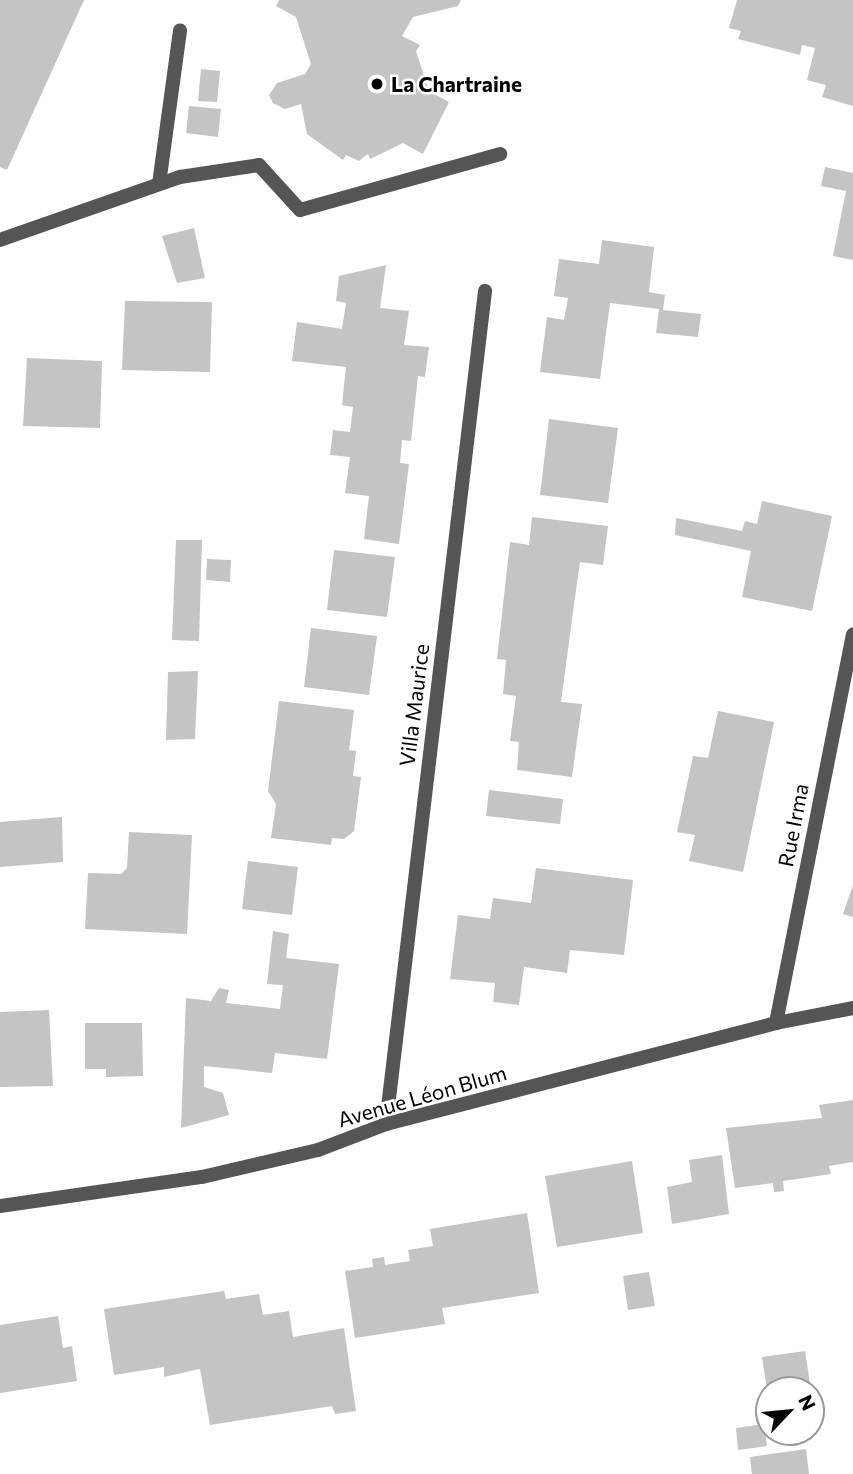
<!DOCTYPE html>
<html>
<head>
<meta charset="utf-8">
<style>
	body { margin:0 }
	#map { position:relative; width:853px; height:1474px; overflow:hidden; background:#fff; font-family:Commissioner,sans-serif }
	div>[style] { position:absolute }
	.building>* { inset:0; background:#c4c4c4 }
	.lane>* { height:14px; margin:-7px; padding:0 7px; transform-origin:7px; border-radius:7px; background:#555 }
	.street>* { height:14px; margin:-7px; padding:0 7px; transform-origin:7px; border-radius:7px; background:#555 }
	.dots>* { width:19px; height:19px; translate:-50% -50%; box-sizing:border-box; border:4px solid #fff; border-radius:50% }
	span { translate:-50% -50%; white-space:nowrap; text-align:center; line-height:1.15; -webkit-text-stroke:5px #fff; paint-order:stroke }
	.poi-label { font-size:21px; color:#000; font-weight:700 }
	.left { translate:0 -50%; text-align:left }
	.street-label { font-size:21px; color:#000 }
	.north { position:absolute; left:755px; top:1376px; width:70px; height:70px; box-sizing:border-box; background:#fff; border:2px solid #999; border-radius:50%; rotate:64deg; font-size:19px; font-weight:700; line-height:28px; text-align:center; color:#000 }
	.north::after { content:''; display:block; margin:auto; width:24px; height:32px; background:#000; clip-path:polygon(50% 0,100% 100%,50% 72%,0 100%) }
</style>
</head>
<body>
<div id="map">
	<div class="building">
		<div style="clip-path:polygon(0 0,84px 0,7px 170px,0 167px)"></div>
		<div style="clip-path:polygon(279px 0,461px 0,458px 6px,413px 17px,402px 36px,420px 45px,416px 51px,429px 91px,449px 102px,423px 154px,403px 143px,370px 159px,368px 154px,359px 161px,346px 155px,343px 160px,307px 134px,301px 104px,285px 109px,273px 103px,269px 95px,277px 83px,305px 74px,311px 64px,296px 17px,276px 6px)"></div>
		<div style="clip-path:polygon(737px 0,853px 0,853px 106px,822px 97px,826px 85px,807px 80px,815px 48px,802px 45px,800px 55px,738px 39px,741px 31px,729px 28px)"></div>
		<div style="clip-path:polygon(201px 69px,220px 71px,217px 102px,198px 101px)"></div>
		<div style="clip-path:polygon(189px 106px,221px 109px,218px 137px,186px 133px)"></div>
		<div style="clip-path:polygon(825px 167px,853px 173px,853px 260px,833px 256px,846px 191px,821px 186px)"></div>
		<div style="clip-path:polygon(194px 228px,205px 278px,177px 283px,162px 236px)"></div>
		<div style="clip-path:polygon(602px 240px,654px 247px,649px 292px,665px 295px,663px 310px,701px 314px,698px 337px,656px 333px,659px 309px,610px 303px,600px 379px,540px 372px,547px 317px,564px 320px,568px 298px,554px 296px,559px 259px,599px 264px)"></div>
		<div style="clip-path:polygon(386px 265px,380px 308px,409px 311px,404px 345px,429px 347px,425px 377px,418px 376px,411px 441px,402px 440px,400px 463px,409px 464px,399px 544px,364px 539px,369px 496px,345px 493px,350px 457px,330px 455px,333px 430px,350px 432px,353px 407px,342px 405px,346px 367px,292px 361px,297px 322px,342px 329px,346px 303px,336px 301px,339px 276px)"></div>
		<div style="clip-path:polygon(125px 301px,212px 302px,210px 372px,122px 370px)"></div>
		<div style="clip-path:polygon(27px 358px,102px 361px,100px 428px,23px 426px)"></div>
		<div style="clip-path:polygon(549px 419px,618px 428px,608px 503px,540px 495px)"></div>
		<div style="clip-path:polygon(762px 501px,832px 516px,812px 611px,742px 597px,751px 551px,675px 535px,676px 518px,742px 531px,745px 521px,757px 524px)"></div>
		<div style="clip-path:polygon(532px 517px,608px 526px,603px 565px,580px 562px,573px 612px,561px 702px,582px 704px,572px 777px,517px 770px,519px 742px,510px 741px,516px 696px,503px 694px,506px 660px,497px 659px,510px 542px,529px 545px)"></div>
		<div style="clip-path:polygon(176px 540px,202px 540px,199px 641px,172px 640px)"></div>
		<div style="clip-path:polygon(334px 550px,395px 557px,387px 617px,327px 610px)"></div>
		<div style="clip-path:polygon(207px 559px,231px 560px,230px 582px,206px 580px)"></div>
		<div style="clip-path:polygon(311px 628px,377px 636px,369px 695px,304px 687px)"></div>
		<div style="clip-path:polygon(198px 671px,195px 739px,166px 740px,168px 672px)"></div>
		<div style="clip-path:polygon(279px 701px,354px 710px,349px 750px,356px 751px,353px 776px,361px 777px,354px 831px,344px 839px,332px 838px,331px 845px,271px 838px,276px 804px,268px 791px)"></div>
		<div style="clip-path:polygon(718px 711px,774px 722px,743px 872px,689px 861px,695px 835px,677px 832px,693px 756px,708px 758px)"></div>
		<div style="clip-path:polygon(489px 790px,563px 799px,560px 824px,486px 816px)"></div>
		<div style="clip-path:polygon(62px 817px,63px 862px,0 867px,0 822px)"></div>
		<div style="clip-path:polygon(129px 832px,192px 835px,187px 934px,85px 929px,88px 873px,121px 874px,127px 868px)"></div>
		<div style="clip-path:polygon(248px 861px,298px 867px,292px 915px,242px 909px)"></div>
		<div style="clip-path:polygon(536px 868px,633px 880px,624px 955px,570px 950px,567px 973px,524px 967px,519px 1005px,493px 1002px,495px 983px,450px 979px,458px 915px,490px 919px,493px 898px,531px 903px)"></div>
		<div style="clip-path:polygon(853px 885px,853px 917px,843px 914px)"></div>
		<div style="clip-path:polygon(273px 931px,289px 934px,286px 958px,339px 964px,327px 1059px,275px 1053px,272px 1073px,204px 1066px,204px 1087px,223px 1093px,229px 1115px,181px 1128px,186px 998px,211px 1001px,219px 988px,229px 990px,226px 1003px,280px 1009px,283px 985px,267px 984px)"></div>
		<div style="clip-path:polygon(49px 1010px,53px 1086px,0 1087px,0 1012px)"></div>
		<div style="clip-path:polygon(85px 1023px,142px 1023px,143px 1076px,106px 1077px,106px 1069px,85px 1069px)"></div>
		<div style="clip-path:polygon(853px 1100px,853px 1162px,829px 1166px,831px 1174px,783px 1181px,784px 1191px,774px 1192px,773px 1183px,735px 1188px,726px 1128px,822px 1118px,819px 1105px)"></div>
		<div style="clip-path:polygon(722px 1155px,729px 1214px,672px 1224px,667px 1187px,692px 1182px,689px 1160px)"></div>
		<div style="clip-path:polygon(632px 1161px,643px 1233px,557px 1247px,545px 1176px)"></div>
		<div style="clip-path:polygon(527px 1213px,539px 1293px,442px 1308px,445px 1324px,355px 1338px,345px 1271px,373px 1267px,372px 1259px,384px 1257px,385px 1265px,410px 1261px,408px 1250px,433px 1246px,430px 1229px)"></div>
		<div style="clip-path:polygon(649px 1272px,655px 1306px,628px 1310px,623px 1276px)"></div>
		<div style="clip-path:polygon(224px 1291px,226px 1299px,259px 1294px,263px 1315px,289px 1311px,293px 1337px,344px 1328px,356px 1411px,335px 1414px,332px 1406px,210px 1425px,200px 1369px,164px 1377px,164px 1367px,114px 1375px,104px 1309px)"></div>
		<div style="clip-path:polygon(58px 1316px,63px 1348px,72px 1346px,77px 1381px,0 1393px,0 1325px)"></div>
		<div style="clip-path:polygon(805px 1351px,811px 1390px,767px 1390px,762px 1357px)"></div>
		<div style="clip-path:polygon(764px 1424px,767px 1446px,738px 1450px,736px 1428px)"></div>
		<div style="clip-path:polygon(806px 1449px,809px 1474px,752px 1474px,750px 1457px)"></div>
	</div>
	<div class="lane">
		<div style="left:180px;top:177px;width:80px;rotate:-8.6deg"></div>
		<div style="left:259px;top:165px;width:61px;rotate:47.7deg"></div>
		<div style="left:300px;top:210px;width:208px;rotate:-15.6deg"></div>
		<div style="left:159px;top:184px;width:155px;rotate:-82.2deg"></div>
	</div>
	<div class="street">
		<div style="left:0;top:240px;width:191px;rotate:-19.3deg"></div>
		<div style="left:776px;top:1023px;width:396px;rotate:-78.8deg"></div>
		<div style="left:386px;top:1124px;width:839px;rotate:-83.22deg"></div>
		<div style="left:0;top:1206px;width:204px;rotate:-8.2deg"></div>
		<div style="left:202px;top:1177px;width:119px;rotate:-13.1deg"></div>
		<div style="left:318px;top:1150px;width:73px;rotate:-20.9deg"></div>
		<div style="left:386px;top:1124px;width:403px;rotate:-14.5deg"></div>
		<div style="left:776px;top:1023px;width:78px;rotate:-11deg"></div>
	</div>
	<div class="dots">
		<div style="left:377px;top:84px;background:#000"></div>
	</div>
	<div class="poi-label">
		<span class="left" style="left:391px;top:84px">La Chartraine</span>
	</div>
	<div class="street-label">
		<span style="left:414px;top:705px;rotate:-83deg">Villa Maurice</span>
		<span style="left:793px;top:825px;rotate:-79deg">Rue Irma</span>
		<span style="left:422px;top:1096px;rotate:-16deg">Avenue Léon Blum</span>
	</div>
	<div class="north">N</div>
</div>
</body>
</html>
